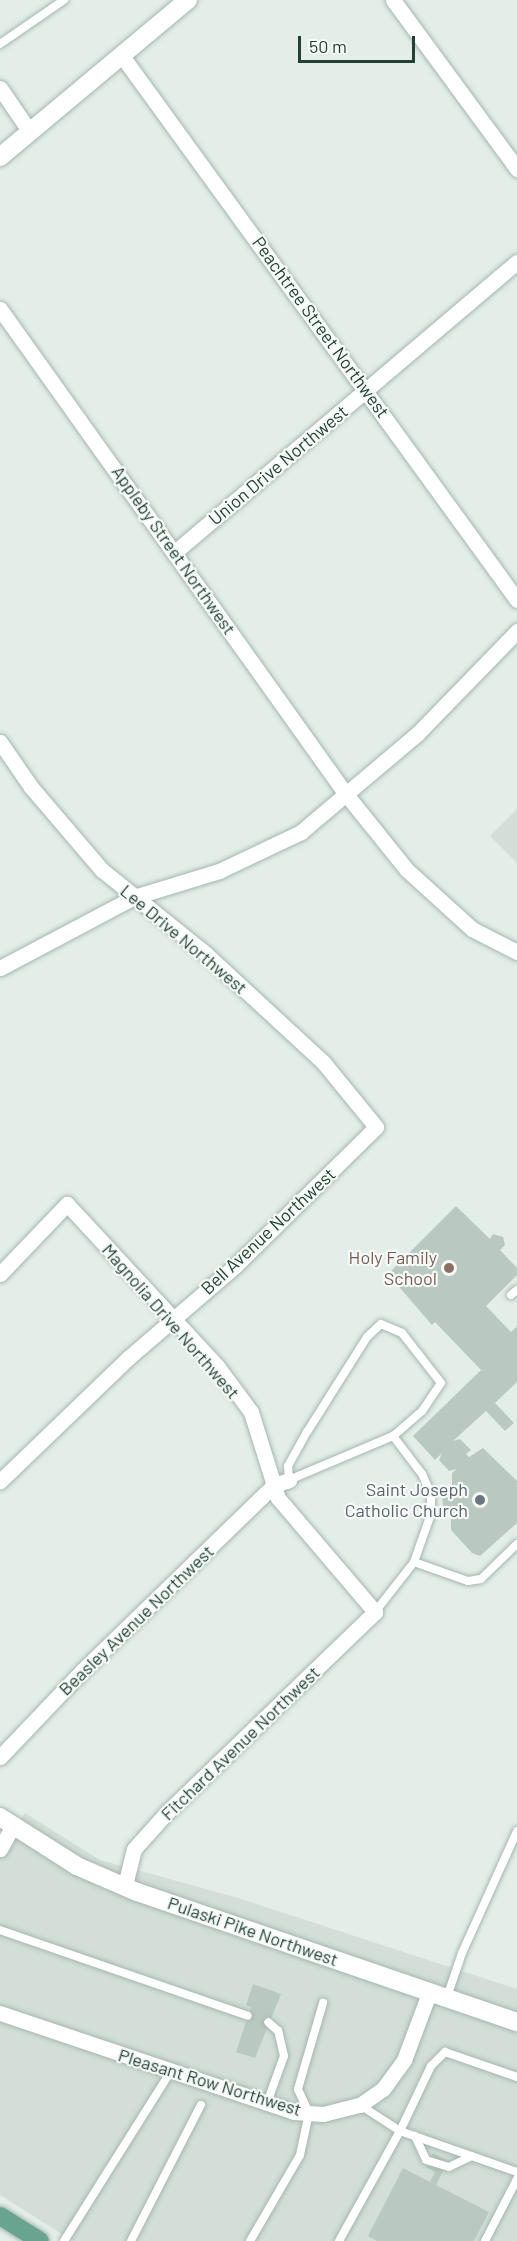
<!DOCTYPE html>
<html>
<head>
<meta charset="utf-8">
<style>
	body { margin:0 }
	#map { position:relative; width:517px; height:2241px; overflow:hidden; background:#e4eee9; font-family:Barlow,sans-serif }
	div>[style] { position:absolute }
	.built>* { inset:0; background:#d2ded7 }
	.building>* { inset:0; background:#b9c9c1 }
	.roads { filter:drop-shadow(0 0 2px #a6b6b0) drop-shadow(0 0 2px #a6b6b0) }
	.lane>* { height:8px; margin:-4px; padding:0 4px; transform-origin:4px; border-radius:4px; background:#fff }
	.street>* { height:15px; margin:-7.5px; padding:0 7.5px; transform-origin:7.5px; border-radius:7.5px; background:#fff }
	.secondary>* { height:18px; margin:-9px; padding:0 9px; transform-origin:9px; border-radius:9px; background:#fff }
	.primary>* { height:18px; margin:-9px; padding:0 9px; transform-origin:9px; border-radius:9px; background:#68a48f }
	.dots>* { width:16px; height:16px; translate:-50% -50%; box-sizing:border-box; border:3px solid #f5faf7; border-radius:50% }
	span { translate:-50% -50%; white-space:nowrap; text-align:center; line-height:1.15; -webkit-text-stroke:4.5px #f5faf7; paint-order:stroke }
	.street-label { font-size:18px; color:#234036 }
	.education-label { font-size:18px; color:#785e54 }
	.right { translate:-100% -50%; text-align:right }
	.worship-label { font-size:18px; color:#5b616d }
	.scale { position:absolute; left:298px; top:36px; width:117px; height:27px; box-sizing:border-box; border:3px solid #234036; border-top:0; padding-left:8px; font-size:18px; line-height:21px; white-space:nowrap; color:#234036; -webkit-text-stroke:4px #f5faf7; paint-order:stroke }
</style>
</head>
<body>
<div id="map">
	<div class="built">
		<div style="clip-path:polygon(517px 809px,517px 863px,490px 836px)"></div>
		<div style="clip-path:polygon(25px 1813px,100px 1860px,235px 1897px,517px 1989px,517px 2241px,73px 2241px,0 2195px,0 1847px)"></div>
	</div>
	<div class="building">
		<div style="clip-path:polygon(456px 1206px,490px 1239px,493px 1234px,503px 1237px,505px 1245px,500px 1250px,517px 1268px,517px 1275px,486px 1306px,511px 1332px,517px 1326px,517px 1382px,495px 1403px,514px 1423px,505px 1431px,486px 1411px,453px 1441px,460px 1439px,471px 1450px,466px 1454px,469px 1457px,483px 1448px,517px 1481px,517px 1523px,480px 1556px,472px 1553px,451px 1530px,451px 1513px,443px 1513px,442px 1487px,452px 1487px,452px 1473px,457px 1469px,449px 1471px,439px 1460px,442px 1453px,435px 1460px,413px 1436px,481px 1370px,435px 1322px,432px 1325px,388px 1274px)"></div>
		<div style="clip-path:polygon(253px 1984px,281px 1994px,255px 2058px,236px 2052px,251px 2007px,246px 2005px)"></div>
		<div style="clip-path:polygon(433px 2153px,448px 2161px,436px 2185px,489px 2212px,474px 2241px,377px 2241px,368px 2236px,403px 2168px,430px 2182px,435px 2172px,426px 2167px)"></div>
	</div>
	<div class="roads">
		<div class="lane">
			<div style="left:0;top:44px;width:78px;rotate:-34.5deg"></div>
			<div style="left:511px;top:1295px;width:8px;rotate:-40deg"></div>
			<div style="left:381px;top:1324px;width:23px;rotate:23deg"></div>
			<div style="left:402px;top:1333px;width:63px;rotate:52deg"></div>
			<div style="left:441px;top:1383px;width:34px;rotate:124deg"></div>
			<div style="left:422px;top:1411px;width:38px;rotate:139deg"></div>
			<div style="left:393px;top:1436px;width:113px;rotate:157.1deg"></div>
			<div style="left:289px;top:1480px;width:14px;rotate:-94deg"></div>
			<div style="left:288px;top:1466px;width:39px;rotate:-61deg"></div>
			<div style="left:307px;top:1432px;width:112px;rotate:-57.7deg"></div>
			<div style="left:367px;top:1337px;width:19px;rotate:-43deg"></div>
			<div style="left:414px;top:1562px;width:57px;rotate:19.4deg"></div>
			<div style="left:468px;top:1581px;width:13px;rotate:-9deg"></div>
			<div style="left:481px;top:1579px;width:50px;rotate:-44.2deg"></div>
			<div style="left:375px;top:1612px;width:63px;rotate:-52deg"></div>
			<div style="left:414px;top:1562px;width:51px;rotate:-70.5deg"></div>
			<div style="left:431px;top:1514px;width:20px;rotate:-90deg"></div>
			<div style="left:431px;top:1494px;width:22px;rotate:-114deg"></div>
			<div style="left:422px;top:1474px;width:48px;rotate:-127.3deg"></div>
			<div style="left:0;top:1930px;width:262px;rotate:19.1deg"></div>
			<div style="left:447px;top:1997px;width:46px;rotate:-71.2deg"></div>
			<div style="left:462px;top:1953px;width:134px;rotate:-65.7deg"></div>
			<div style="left:267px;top:2103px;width:50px;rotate:-70.1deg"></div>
			<div style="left:284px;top:2056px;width:26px;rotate:-103deg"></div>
			<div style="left:278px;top:2031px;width:13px;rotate:-138deg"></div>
			<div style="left:360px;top:2105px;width:48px;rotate:33deg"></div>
			<div style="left:400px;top:2131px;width:124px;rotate:19.3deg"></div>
			<div style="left:415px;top:2136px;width:26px;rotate:65deg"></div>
			<div style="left:426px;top:2160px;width:24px;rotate:17deg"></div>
			<div style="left:449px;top:2167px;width:25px;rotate:-26deg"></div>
			<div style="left:64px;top:2241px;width:201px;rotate:-57.8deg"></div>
			<div style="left:131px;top:2241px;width:153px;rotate:-62.8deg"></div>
			<div style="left:250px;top:2241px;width:99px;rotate:-59.8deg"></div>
			<div style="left:300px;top:2155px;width:43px;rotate:-77.9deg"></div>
			<div style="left:309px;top:2113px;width:26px;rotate:-115deg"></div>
			<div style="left:298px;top:2089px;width:90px;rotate:-73.8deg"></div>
			<div style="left:339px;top:2241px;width:126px;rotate:-61deg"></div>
			<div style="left:400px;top:2131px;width:72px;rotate:-64.5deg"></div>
			<div style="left:431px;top:2066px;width:20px;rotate:-45deg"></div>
			<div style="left:445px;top:2052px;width:76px;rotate:19.1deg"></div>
			<div style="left:485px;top:2241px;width:70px;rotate:-62.7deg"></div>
		</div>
		<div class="street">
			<div style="left:393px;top:0;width:210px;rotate:53.7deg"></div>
			<div style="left:122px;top:56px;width:672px;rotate:54.02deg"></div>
			<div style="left:0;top:88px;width:53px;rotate:55.7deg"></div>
			<div style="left:0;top:309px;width:594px;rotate:54.52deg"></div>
			<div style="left:345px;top:793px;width:99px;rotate:51.2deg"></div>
			<div style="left:407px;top:870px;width:88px;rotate:42.2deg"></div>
			<div style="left:472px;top:929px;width:51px;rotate:27.1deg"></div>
			<div style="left:176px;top:551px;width:447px;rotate:-40.3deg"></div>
			<div style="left:0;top:742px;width:55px;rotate:55.4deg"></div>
			<div style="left:31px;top:787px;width:109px;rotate:49.5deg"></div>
			<div style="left:102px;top:870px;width:134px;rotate:38.9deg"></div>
			<div style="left:206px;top:954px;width:159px;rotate:42.7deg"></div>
			<div style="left:323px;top:1062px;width:84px;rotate:50.8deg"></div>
			<div style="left:376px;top:1127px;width:198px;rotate:135.4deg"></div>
			<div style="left:235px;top:1266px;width:141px;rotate:139.3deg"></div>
			<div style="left:128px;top:1358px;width:178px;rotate:136.1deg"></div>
			<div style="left:0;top:968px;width:152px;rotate:-27.9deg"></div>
			<div style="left:134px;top:897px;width:89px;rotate:-17deg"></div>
			<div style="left:219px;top:871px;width:91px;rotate:-25.4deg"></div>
			<div style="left:301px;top:832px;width:152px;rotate:-40.2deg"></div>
			<div style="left:417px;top:734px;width:144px;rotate:-45.8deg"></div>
			<div style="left:0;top:1274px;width:97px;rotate:-46.3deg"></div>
			<div style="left:67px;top:1204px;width:221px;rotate:47.2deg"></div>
			<div style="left:217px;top:1366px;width:57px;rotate:53.5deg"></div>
			<div style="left:251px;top:1412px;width:90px;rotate:72.6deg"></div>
			<div style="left:278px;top:1498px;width:150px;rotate:49.6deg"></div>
			<div style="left:375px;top:1612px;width:286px;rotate:136.1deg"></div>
			<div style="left:169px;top:1810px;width:52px;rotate:131.9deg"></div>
			<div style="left:134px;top:1849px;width:38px;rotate:104deg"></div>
			<div style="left:0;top:1757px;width:119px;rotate:-46.4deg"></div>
			<div style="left:82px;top:1671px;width:267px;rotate:-44.1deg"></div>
			<div style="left:274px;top:1485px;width:16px;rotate:-18deg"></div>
			<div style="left:0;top:1849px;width:25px;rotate:-61deg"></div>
			<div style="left:0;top:2013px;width:310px;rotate:18.6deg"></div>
			<div style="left:294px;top:2112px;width:29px;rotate:4deg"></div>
			<div style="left:323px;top:2114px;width:38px;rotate:-14deg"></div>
			<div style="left:360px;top:2105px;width:28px;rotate:-35deg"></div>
			<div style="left:383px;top:2089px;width:36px;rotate:-54deg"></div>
			<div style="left:404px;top:2060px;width:74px;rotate:-69.4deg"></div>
		</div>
		<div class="secondary">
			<div style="left:0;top:157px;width:245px;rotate:-39.9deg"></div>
			<div style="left:0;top:1817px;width:91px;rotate:32.5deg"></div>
			<div style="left:77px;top:1866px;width:65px;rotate:23.4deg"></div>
			<div style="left:137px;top:1892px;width:402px;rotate:18.9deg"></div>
		</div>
		<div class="primary">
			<div style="left:0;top:2216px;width:47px;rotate:32deg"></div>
		</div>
	</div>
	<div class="dots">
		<div style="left:449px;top:1268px;background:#8d6e63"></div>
		<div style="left:480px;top:1500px;background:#6b7280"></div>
	</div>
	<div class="street-label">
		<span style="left:321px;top:327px;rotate:54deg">Peachtree Street Northwest</span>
		<span style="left:278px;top:465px;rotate:-40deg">Union Drive Northwest</span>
		<span style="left:174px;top:550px;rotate:55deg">Appleby Street Northwest</span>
		<span style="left:184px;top:939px;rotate:40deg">Lee Drive Northwest</span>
		<span style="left:268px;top:1231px;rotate:-43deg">Bell Avenue Northwest</span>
		<span style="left:171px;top:1321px;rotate:49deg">Magnolia Drive Northwest</span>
		<span style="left:136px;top:1620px;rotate:-44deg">Beasley Avenue Northwest</span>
		<span style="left:240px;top:1743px;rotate:-44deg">Fitchard Avenue Northwest</span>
		<span style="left:253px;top:1931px;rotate:19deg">Pulaski Pike Northwest</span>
		<span style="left:210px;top:2082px;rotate:17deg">Pleasant Row Northwest</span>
	</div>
	<div class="education-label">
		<span class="right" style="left:437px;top:1268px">Holy Family<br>School</span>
	</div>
	<div class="worship-label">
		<span class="right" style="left:468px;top:1500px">Saint Joseph<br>Catholic Church</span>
	</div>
	<div class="scale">50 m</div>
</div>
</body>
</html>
